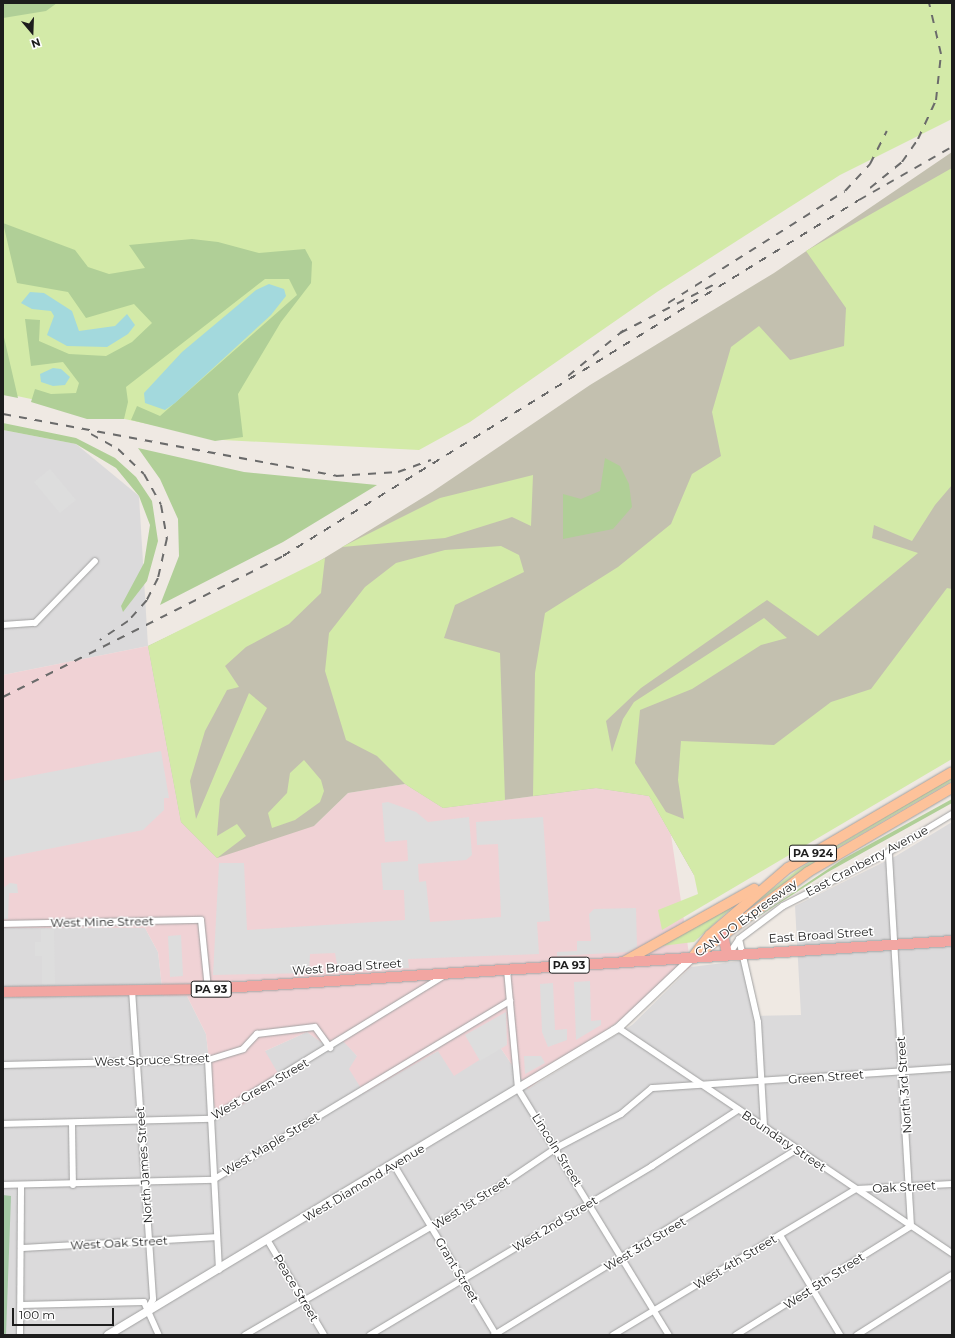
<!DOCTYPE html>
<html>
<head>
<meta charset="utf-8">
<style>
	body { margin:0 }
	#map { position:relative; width:955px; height:1338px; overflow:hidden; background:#efe9e3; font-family:Montserrat,sans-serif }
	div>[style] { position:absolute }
	.residential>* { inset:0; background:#dbdadb }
	.commercial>* { inset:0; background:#f0d2d5 }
	.construction>* { inset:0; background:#c3c0af }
	.grass>* { inset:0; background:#d3eaa8 }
	.forest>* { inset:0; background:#b0cf97 }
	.cemetery>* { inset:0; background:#a4c8a4 }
	.parking>* { inset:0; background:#ddd }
	.water>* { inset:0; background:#a3d9dd }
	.roads { filter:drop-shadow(0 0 1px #a1a1a1) drop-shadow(0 0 1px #a1a1a1) }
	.minor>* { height:6px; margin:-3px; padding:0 3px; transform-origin:3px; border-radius:3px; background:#fff }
	.tertiary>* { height:8px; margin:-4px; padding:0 4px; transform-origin:4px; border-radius:4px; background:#fff }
	.primary>* { height:10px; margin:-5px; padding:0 5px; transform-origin:5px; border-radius:5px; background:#fdc29a }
	.trunk>* { height:10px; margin:-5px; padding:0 5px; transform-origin:5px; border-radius:5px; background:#f2a6a2 }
	.rail>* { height:2px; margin-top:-1px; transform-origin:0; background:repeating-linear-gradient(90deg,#6b6b6b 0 8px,transparent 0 16px) }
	span { translate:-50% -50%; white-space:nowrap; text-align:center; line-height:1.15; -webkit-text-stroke:3px #fff; paint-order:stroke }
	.shield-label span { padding:1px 3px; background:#fff; border:1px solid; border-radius:3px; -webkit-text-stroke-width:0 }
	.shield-label { font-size:11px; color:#1d1d1d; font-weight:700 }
	.street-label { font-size:12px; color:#1d1d1d }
	.frame { position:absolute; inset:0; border:4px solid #1d1d1d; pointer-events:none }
	.north { position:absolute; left:12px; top:12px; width:40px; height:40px; -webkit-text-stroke:3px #fff; paint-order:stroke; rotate:161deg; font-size:11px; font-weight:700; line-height:16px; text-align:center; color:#1d1d1d }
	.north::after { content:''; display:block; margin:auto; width:14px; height:18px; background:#1d1d1d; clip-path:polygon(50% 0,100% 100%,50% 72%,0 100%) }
	.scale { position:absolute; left:12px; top:1308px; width:102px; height:18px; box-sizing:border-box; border:2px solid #1d1d1d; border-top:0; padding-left:5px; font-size:12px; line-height:14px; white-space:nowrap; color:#1d1d1d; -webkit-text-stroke:3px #fff; paint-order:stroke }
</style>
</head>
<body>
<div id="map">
	<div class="residential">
		<div style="clip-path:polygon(3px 430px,76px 444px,139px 496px,148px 646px,3px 675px)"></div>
		<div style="clip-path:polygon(952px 822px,952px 1335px,3px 1335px,3px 928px,145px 928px,158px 952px,163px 996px,187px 996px,206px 1034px,216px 1120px,265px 1051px,307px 1032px,321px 1042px,344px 1041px,357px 1056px,364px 1092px,438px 1051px,500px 1047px,528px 1089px,632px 1025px,691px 967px,748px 960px,754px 1016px,801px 1015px,795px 906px,896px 856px)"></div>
	</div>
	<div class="commercial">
		<div style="clip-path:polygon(148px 646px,181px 822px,314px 826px,348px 793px,405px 784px,443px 808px,596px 788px,649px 796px,671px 835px,691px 967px,528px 1089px,500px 1047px,454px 1076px,438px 1051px,364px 1093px,349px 1069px,357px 1056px,344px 1042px,321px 1042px,307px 1032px,265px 1051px,279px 1075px,263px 1093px,216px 1120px,206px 1034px,187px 996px,163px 996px,158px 952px,145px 928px,3px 928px,3px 675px)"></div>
	</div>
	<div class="construction">
		<div style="clip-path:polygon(952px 152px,952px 758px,694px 875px,649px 796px,596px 788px,443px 808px,405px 784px,348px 793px,314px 826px,217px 858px,181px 822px,148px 646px,300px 573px,432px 492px,590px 385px,774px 273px)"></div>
	</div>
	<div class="grass">
		<div style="clip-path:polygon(3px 3px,952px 3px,952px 119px,840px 175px,657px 292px,470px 422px,419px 450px,223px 440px,3px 393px)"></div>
		<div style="clip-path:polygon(952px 168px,952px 485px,935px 505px,912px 541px,874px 525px,872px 538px,918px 553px,818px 636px,767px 600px,641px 688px,606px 721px,612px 752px,623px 719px,634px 702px,764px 618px,787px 638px,761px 645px,692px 689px,640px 710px,635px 763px,666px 812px,684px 819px,678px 780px,681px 741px,774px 745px,831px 702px,871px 689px,947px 588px,952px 589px,952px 759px,662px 930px,658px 910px,698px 894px,694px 875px,649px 796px,596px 788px,533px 796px,535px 673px,545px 613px,618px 567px,671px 524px,692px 474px,721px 456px,712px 412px,731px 347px,759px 326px,790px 360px,844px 346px,846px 308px,806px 251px)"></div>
		<div style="clip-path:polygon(533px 475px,531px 526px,512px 517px,445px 538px,342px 547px,440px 498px)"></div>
		<div style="clip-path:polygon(501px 546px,519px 555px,524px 572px,455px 605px,444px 638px,500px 653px,505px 800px,443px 808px,405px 784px,377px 756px,346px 740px,325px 671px,329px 633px,365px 587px,396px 563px,445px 550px)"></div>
		<div style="clip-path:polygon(325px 558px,321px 593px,289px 624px,246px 647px,225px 666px,239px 687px,227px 690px,205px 731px,190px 781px,196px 819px,249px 693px,267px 708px,220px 799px,217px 836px,237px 824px,246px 836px,217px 858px,181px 822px,148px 646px)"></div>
		<div style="clip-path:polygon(304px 760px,321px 780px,324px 791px,320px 802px,295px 820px,272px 828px,268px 813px,287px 793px,290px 773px)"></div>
		<div style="clip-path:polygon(952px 777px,952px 781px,829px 853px,733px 919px,797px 870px)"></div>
		<div style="clip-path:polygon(735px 905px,694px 942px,661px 946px)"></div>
	</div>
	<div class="forest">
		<div style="clip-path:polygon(3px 3px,57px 3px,46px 11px,3px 18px)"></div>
		<div style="clip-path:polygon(3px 223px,75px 250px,88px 267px,109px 274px,145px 268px,129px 245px,192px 239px,218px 242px,259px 253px,305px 249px,312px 262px,311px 283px,281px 322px,238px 394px,243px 437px,215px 441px,131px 420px,137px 406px,160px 416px,297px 295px,289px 279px,265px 279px,126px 387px,128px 402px,124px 419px,87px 419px,31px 402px,35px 389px,51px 394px,76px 393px,79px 383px,63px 362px,31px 366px,25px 319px,40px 320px,39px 341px,69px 354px,106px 356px,132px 342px,152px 323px,134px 304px,86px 318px,68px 292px,17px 283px)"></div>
		<div style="clip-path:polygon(3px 333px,18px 398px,3px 395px)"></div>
		<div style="clip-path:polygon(3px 423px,76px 438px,115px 458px,136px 477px,152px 501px,158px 541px,147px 581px,123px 612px,121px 606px,144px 563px,150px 525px,139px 496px,116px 468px,76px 444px,3px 430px)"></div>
		<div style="clip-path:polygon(138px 448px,244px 472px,377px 485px,283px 542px,160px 605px,179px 556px,178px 519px,160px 479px)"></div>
		<div style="clip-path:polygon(605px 458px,620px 466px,629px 484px,632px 507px,613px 529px,563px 539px,563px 494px,581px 499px,600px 491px)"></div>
		<div style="clip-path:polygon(952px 799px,952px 803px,828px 872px,736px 931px,843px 859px)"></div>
	</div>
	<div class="cemetery">
		<div style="clip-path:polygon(3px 1195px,11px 1196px,6px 1335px,3px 1335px)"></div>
	</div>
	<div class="parking">
		<div style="clip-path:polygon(50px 469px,76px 500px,60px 513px,34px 482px)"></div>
		<div style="clip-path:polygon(161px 751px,169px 798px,164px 798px,164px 810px,143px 830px,3px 858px,3px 781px)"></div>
		<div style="clip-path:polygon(388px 802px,416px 812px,428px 822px,469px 817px,472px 855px,466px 860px,418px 864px,419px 882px,426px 881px,430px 922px,501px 917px,498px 844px,477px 845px,476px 822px,543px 817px,550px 921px,537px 922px,539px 954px,408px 959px,409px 968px,338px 970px,335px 953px,310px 954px,309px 973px,213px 975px,219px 863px,244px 863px,247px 930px,405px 920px,404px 890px,383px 890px,381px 863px,408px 861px,407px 840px,385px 842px,382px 803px)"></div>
		<div style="clip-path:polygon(10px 883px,17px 884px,18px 893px,9px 893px,8px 919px,3px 919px,3px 888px)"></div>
		<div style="clip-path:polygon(636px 908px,637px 947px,628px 952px,557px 956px,557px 952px,577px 951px,577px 941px,591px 941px,589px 914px,594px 909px)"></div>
		<div style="clip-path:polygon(41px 929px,54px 929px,55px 984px,42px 984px,42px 956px,35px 956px,35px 942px,41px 942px)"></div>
		<div style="clip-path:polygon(181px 935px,183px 976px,170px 977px,168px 936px)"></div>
		<div style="clip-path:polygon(590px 981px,591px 1021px,601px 1020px,601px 1025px,576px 1040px,574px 982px)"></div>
		<div style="clip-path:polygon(553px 983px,555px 1030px,567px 1029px,567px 1040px,548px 1047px,542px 1032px,540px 984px)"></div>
		<div style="clip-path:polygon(506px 1012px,507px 1045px,480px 1061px,465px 1035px)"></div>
		<div style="clip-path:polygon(524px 1056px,541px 1056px,545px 1063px,525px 1074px)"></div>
	</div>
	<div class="water">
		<div style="clip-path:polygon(269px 284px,284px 289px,286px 296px,271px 315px,175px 403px,165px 410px,145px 403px,144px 393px,182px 352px,256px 290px)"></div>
		<div style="clip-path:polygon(30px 292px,44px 293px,72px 311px,79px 331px,115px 326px,127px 314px,135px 325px,128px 334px,107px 347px,67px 346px,47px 335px,54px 316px,51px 311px,32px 309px,21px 303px)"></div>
		<div style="clip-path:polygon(53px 368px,61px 369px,70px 377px,65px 385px,53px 386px,41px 382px,40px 374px)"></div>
	</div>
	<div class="roads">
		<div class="minor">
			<div style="left:3px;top:625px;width:32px;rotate:-4deg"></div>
			<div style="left:35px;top:623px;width:86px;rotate:-45.9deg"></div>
			<div style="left:3px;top:924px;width:198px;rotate:-1.2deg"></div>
			<div style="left:201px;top:920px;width:69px;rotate:84.2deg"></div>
			<div style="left:739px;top:939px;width:85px;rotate:77.1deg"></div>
			<div style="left:758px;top:1022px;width:104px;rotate:86.7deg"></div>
			<div style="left:729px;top:954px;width:18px;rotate:-56deg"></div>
			<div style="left:739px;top:939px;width:55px;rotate:-36.9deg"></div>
			<div style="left:783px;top:906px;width:119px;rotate:-27deg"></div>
			<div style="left:889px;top:852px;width:74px;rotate:-31.1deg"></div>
			<div style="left:507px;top:970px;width:120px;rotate:84.7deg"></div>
			<div style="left:518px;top:1089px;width:289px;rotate:58.5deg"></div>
			<div style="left:132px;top:990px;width:310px;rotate:86.1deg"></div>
			<div style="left:153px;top:1299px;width:13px;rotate:117deg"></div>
			<div style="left:618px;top:1028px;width:403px;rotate:34deg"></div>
			<div style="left:208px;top:1060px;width:210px;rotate:87deg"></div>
			<div style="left:3px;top:1065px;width:205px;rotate:-1.4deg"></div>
			<div style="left:208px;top:1060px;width:37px;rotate:-17deg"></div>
			<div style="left:243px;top:1049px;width:21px;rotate:-47deg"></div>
			<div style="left:257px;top:1034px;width:58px;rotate:-6.9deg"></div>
			<div style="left:315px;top:1027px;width:26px;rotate:54deg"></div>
			<div style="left:3px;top:1124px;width:207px;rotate:-1.4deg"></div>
			<div style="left:210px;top:1119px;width:276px;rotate:-31.5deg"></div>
			<div style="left:72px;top:1124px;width:61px;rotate:89.1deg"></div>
			<div style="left:394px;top:1165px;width:198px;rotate:59deg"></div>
			<div style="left:3px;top:1185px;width:210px;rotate:-1.4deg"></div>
			<div style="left:213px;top:1180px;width:347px;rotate:-31.1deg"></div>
			<div style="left:780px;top:1235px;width:117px;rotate:59deg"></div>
			<div style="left:268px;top:1241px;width:109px;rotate:59.2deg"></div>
			<div style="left:21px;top:1248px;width:195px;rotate:-3.2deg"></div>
			<div style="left:21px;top:1305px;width:123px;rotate:-1.4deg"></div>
			<div style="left:144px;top:1302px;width:36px;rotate:66deg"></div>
			<div style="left:20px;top:1335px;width:150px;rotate:-89.6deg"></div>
			<div style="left:245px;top:1335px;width:288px;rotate:-30.2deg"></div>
			<div style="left:494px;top:1190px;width:75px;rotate:-34.1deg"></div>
			<div style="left:556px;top:1148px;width:73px;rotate:-27.6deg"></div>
			<div style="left:621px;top:1114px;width:40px;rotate:-40deg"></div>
			<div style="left:652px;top:1088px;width:301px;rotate:-3.8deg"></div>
			<div style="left:370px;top:1335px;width:329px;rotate:-30.9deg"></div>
			<div style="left:652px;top:1166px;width:103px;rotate:-33.1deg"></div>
			<div style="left:494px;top:1335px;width:354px;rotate:-31.5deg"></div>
			<div style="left:613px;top:1335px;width:283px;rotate:-31deg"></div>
			<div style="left:856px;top:1189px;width:96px;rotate:-3deg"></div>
			<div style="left:736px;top:1335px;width:206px;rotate:-31.9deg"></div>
			<div style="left:911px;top:1226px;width:375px;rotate:-93.4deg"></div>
			<div style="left:857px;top:1335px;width:112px;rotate:-32.3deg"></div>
		</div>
		<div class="tertiary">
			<div style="left:108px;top:1335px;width:595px;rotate:-31.05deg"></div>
			<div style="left:618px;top:1028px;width:102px;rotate:-43.4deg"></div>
		</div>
		<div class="primary">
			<div style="left:703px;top:950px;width:131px;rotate:-36.6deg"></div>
			<div style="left:808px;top:872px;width:167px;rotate:-30.3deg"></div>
			<div style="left:692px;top:958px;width:29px;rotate:-52deg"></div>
			<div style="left:710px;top:935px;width:103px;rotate:-40.7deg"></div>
			<div style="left:788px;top:868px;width:190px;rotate:-30.3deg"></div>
			<div style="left:625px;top:961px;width:148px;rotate:-29.2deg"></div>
		</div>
		<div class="trunk">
			<div style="left:723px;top:935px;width:19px;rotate:78deg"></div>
			<div style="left:3px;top:992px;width:205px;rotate:-0.8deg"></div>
			<div style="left:208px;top:989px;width:746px;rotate:-3.69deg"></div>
		</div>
	</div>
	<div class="rail">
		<div style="left:870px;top:188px;width:41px;rotate:-39.1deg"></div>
		<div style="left:902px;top:162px;width:28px;rotate:-55deg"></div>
		<div style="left:918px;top:139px;width:43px;rotate:-65.2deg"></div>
		<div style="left:936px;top:100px;width:46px;rotate:-83.8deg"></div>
		<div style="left:941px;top:54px;width:52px;rotate:-103.2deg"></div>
		<div style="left:668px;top:303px;width:209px;rotate:-32.3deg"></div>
		<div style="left:845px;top:191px;width:37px;rotate:-47deg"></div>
		<div style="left:870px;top:164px;width:37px;rotate:-63deg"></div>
		<div style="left:620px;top:333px;width:105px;rotate:-27.3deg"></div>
		<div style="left:568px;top:376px;width:72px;rotate:-39.4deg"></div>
		<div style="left:3px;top:414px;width:339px;rotate:10.5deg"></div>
		<div style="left:336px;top:476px;width:62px;rotate:-3.7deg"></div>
		<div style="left:398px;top:472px;width:35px;rotate:-20deg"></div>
		<div style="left:91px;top:434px;width:31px;rotate:29deg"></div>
		<div style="left:118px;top:449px;width:36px;rotate:44deg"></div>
		<div style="left:144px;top:474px;width:35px;rotate:61deg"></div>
		<div style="left:161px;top:505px;width:34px;rotate:80deg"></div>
		<div style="left:167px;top:538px;width:41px;rotate:102.7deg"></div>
		<div style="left:158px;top:578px;width:25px;rotate:117deg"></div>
		<div style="left:147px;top:600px;width:28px;rotate:132deg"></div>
		<div style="left:128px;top:621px;width:34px;rotate:146deg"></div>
		<div style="left:3px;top:697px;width:313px;rotate:-26.7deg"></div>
		<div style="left:283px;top:556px;width:677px;rotate:-31.72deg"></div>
		<div style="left:859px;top:200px;width:107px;rotate:-29.7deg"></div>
	</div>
	<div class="shield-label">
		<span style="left:813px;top:853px">PA 924</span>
		<span style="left:569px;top:965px">PA 93</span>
		<span style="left:211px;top:989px">PA 93</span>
	</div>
	<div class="street-label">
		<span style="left:867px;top:861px;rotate:-28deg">East Cranberry Avenue</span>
		<span style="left:746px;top:918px;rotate:-36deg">CAN DO Expressway</span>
		<span style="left:102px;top:922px;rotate:-1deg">West Mine Street</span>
		<span style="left:821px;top:935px;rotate:-4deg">East Broad Street</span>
		<span style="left:347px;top:967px;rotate:-4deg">West Broad Street</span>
		<span style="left:152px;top:1060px;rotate:-2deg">West Spruce Street</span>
		<span style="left:826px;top:1077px;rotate:-4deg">Green Street</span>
		<span style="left:904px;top:1085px;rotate:-94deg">North 3rd Street</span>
		<span style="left:260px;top:1089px;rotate:-30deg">West Green Street</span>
		<span style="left:784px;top:1141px;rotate:34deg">Boundary Street</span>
		<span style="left:271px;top:1144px;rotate:-31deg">West Maple Street</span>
		<span style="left:557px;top:1150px;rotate:58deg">Lincoln Street</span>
		<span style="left:144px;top:1165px;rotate:-94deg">North James Street</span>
		<span style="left:364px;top:1183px;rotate:-31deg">West Diamond Avenue</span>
		<span style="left:904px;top:1187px;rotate:-3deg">Oak Street</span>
		<span style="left:471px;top:1203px;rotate:-32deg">West 1st Street</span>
		<span style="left:555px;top:1224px;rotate:-31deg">West 2nd Street</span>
		<span style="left:119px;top:1243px;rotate:-3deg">West Oak Street</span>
		<span style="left:645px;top:1244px;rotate:-31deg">West 3rd Street</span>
		<span style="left:735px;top:1262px;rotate:-31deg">West 4th Street</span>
		<span style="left:457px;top:1270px;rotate:59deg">Grant Street</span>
		<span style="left:824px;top:1281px;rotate:-33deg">West 5th Street</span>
		<span style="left:296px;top:1288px;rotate:59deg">Peace Street</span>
	</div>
	<div class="frame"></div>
	<div class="north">N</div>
	<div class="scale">100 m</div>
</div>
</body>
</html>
